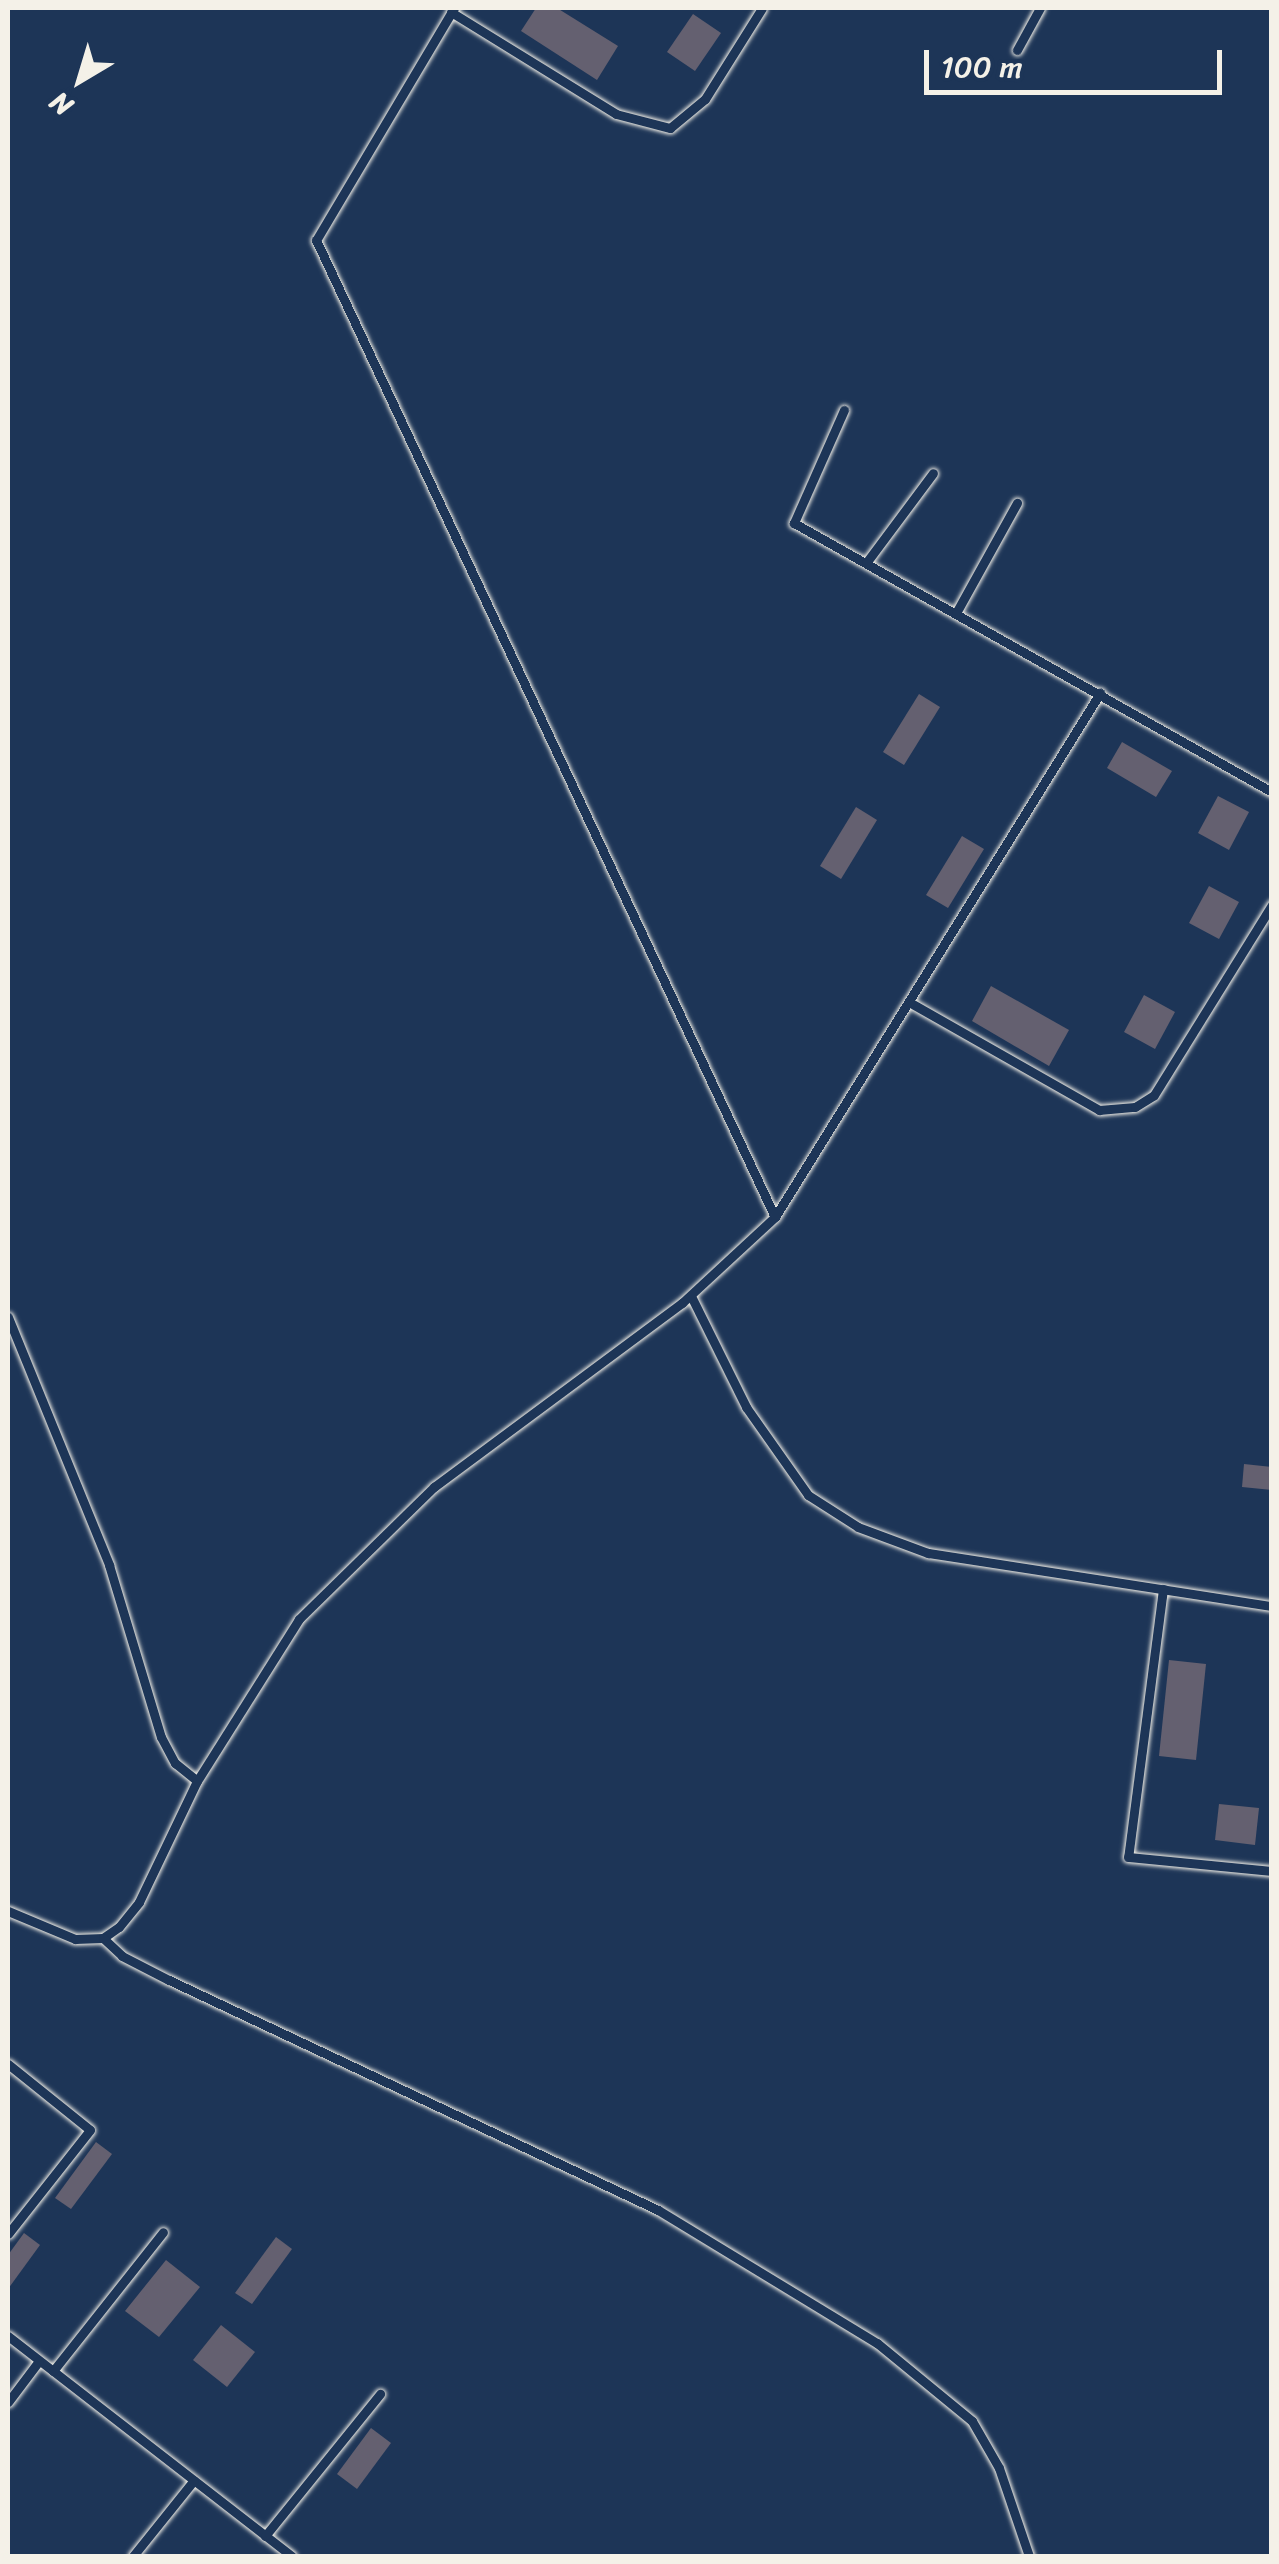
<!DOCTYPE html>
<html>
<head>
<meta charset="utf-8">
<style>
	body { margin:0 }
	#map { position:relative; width:1279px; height:2564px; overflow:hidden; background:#1d3557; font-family:Sriracha,sans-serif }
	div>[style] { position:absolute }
	.building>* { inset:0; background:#646070 }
	.roads { filter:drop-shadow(0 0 2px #f4f1e8) drop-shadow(0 0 2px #f4f1e8) }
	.service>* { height:9px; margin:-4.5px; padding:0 4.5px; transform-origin:4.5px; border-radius:4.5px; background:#1d3557 }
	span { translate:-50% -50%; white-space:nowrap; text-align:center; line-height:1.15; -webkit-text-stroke:8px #1d3557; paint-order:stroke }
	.frame { position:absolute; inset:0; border:10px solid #f4f1e8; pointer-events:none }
	.north { position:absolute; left:30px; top:30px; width:100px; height:100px; -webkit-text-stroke:8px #1d3557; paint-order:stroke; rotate:218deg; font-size:28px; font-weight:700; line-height:40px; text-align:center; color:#f4f1e8 }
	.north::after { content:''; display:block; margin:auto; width:35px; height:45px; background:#f4f1e8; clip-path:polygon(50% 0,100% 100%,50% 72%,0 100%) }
	.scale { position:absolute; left:924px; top:50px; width:298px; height:45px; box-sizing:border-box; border:5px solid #f4f1e8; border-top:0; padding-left:12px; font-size:30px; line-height:35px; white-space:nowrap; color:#f4f1e8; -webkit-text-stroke:8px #1d3557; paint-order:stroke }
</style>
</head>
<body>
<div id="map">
	<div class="building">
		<div style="clip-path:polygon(536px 8px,557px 8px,618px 46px,597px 80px,521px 31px)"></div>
		<div style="clip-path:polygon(693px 14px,721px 33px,695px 71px,667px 52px)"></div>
		<div style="clip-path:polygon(919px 694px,940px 707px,904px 765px,883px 752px)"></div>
		<div style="clip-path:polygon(1122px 742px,1172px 771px,1156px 797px,1107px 768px)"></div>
		<div style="clip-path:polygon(1218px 796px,1249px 812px,1229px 850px,1198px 833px)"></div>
		<div style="clip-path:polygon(856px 807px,877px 820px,841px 879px,820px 866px)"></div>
		<div style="clip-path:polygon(962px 836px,984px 849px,948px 908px,926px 895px)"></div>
		<div style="clip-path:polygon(1209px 886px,1239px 902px,1219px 939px,1189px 923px)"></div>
		<div style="clip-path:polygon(991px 986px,1069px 1030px,1049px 1066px,972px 1021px)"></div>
		<div style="clip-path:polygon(1144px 995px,1175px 1012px,1155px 1049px,1124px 1032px)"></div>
		<div style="clip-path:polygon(1244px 1464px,1272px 1467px,1272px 1490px,1242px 1487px)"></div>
		<div style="clip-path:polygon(1169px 1660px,1206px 1664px,1196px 1760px,1159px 1756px)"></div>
		<div style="clip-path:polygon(1219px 1804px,1259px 1808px,1255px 1845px,1215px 1840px)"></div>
		<div style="clip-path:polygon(96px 2142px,112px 2154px,71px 2209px,55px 2198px)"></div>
		<div style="clip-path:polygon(24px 2233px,40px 2245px,8px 2289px,8px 2255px)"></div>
		<div style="clip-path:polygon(276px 2237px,292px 2249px,252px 2304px,235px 2293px)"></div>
		<div style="clip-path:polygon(166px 2260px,200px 2287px,159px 2337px,125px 2311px)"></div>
		<div style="clip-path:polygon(221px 2325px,255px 2352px,227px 2387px,193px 2360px)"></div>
		<div style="clip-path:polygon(371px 2428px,391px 2443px,357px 2489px,337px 2474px)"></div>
	</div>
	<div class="roads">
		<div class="service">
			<div style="left:454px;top:8px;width:270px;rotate:120.7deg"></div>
			<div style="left:316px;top:240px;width:1079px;rotate:64.84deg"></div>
			<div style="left:451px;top:12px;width:194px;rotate:31.7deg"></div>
			<div style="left:616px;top:114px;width:56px;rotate:14.5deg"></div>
			<div style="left:670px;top:128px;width:45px;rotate:-39.6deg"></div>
			<div style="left:705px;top:99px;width:107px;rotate:-57.9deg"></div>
			<div style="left:1017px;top:50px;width:48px;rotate:-61.3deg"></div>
			<div style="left:844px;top:410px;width:124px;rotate:113.9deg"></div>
			<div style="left:794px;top:523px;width:548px;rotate:29.37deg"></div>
			<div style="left:866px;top:563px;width:112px;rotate:-53.3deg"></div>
			<div style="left:956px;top:613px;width:126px;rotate:-61deg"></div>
			<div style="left:909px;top:1002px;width:219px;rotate:29.6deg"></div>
			<div style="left:1099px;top:1110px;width:36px;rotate:-5deg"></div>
			<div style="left:1135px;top:1107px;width:22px;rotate:-32deg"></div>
			<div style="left:1154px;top:1095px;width:224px;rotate:-58.2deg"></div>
			<div style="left:691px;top:1296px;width:124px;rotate:63.6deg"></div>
			<div style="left:746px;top:1407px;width:108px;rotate:54.8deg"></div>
			<div style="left:808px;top:1495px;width:59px;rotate:32.6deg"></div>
			<div style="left:858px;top:1527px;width:75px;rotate:20.4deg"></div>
			<div style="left:928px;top:1553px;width:348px;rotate:8.8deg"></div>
			<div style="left:8px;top:1317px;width:268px;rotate:67.8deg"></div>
			<div style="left:109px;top:1565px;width:180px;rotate:73.2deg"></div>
			<div style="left:161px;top:1737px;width:30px;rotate:62deg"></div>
			<div style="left:175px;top:1763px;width:28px;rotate:39deg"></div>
			<div style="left:1163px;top:1589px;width:270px;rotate:97.4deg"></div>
			<div style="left:1128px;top:1857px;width:145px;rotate:5.6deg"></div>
			<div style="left:8px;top:1911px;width:73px;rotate:22.7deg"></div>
			<div style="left:75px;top:1939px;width:28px;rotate:-2deg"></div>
			<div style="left:103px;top:1938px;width:19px;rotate:-35deg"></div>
			<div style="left:119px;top:1927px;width:32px;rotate:-51deg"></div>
			<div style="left:139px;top:1902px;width:134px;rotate:-64.4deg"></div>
			<div style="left:197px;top:1781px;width:191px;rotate:-57.8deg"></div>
			<div style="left:299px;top:1619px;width:189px;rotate:-44.4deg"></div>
			<div style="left:434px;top:1487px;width:309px;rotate:-36.6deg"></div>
			<div style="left:682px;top:1303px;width:127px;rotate:-42.8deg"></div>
			<div style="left:775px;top:1217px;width:617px;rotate:-58.19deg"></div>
			<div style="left:103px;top:1938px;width:26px;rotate:43deg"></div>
			<div style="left:122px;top:1956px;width:53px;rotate:27.1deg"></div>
			<div style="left:169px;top:1980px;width:540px;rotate:25.19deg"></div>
			<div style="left:658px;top:2210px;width:256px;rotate:31.3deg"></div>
			<div style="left:877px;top:2343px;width:123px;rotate:39.4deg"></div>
			<div style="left:972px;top:2421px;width:54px;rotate:60.1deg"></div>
			<div style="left:999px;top:2468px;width:93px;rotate:71.2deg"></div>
			<div style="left:8px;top:2064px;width:105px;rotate:38.8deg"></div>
			<div style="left:90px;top:2130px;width:132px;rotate:128.3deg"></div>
			<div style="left:8px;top:2336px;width:359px;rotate:37.8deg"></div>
			<div style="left:53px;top:2371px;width:177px;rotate:-51.6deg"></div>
			<div style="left:8px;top:2402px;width:51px;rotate:-52.9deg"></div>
			<div style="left:265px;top:2536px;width:183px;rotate:-51deg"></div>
			<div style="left:133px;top:2556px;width:97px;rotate:-51.2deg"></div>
		</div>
	</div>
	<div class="frame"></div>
	<div class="north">N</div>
	<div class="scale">100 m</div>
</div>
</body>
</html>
